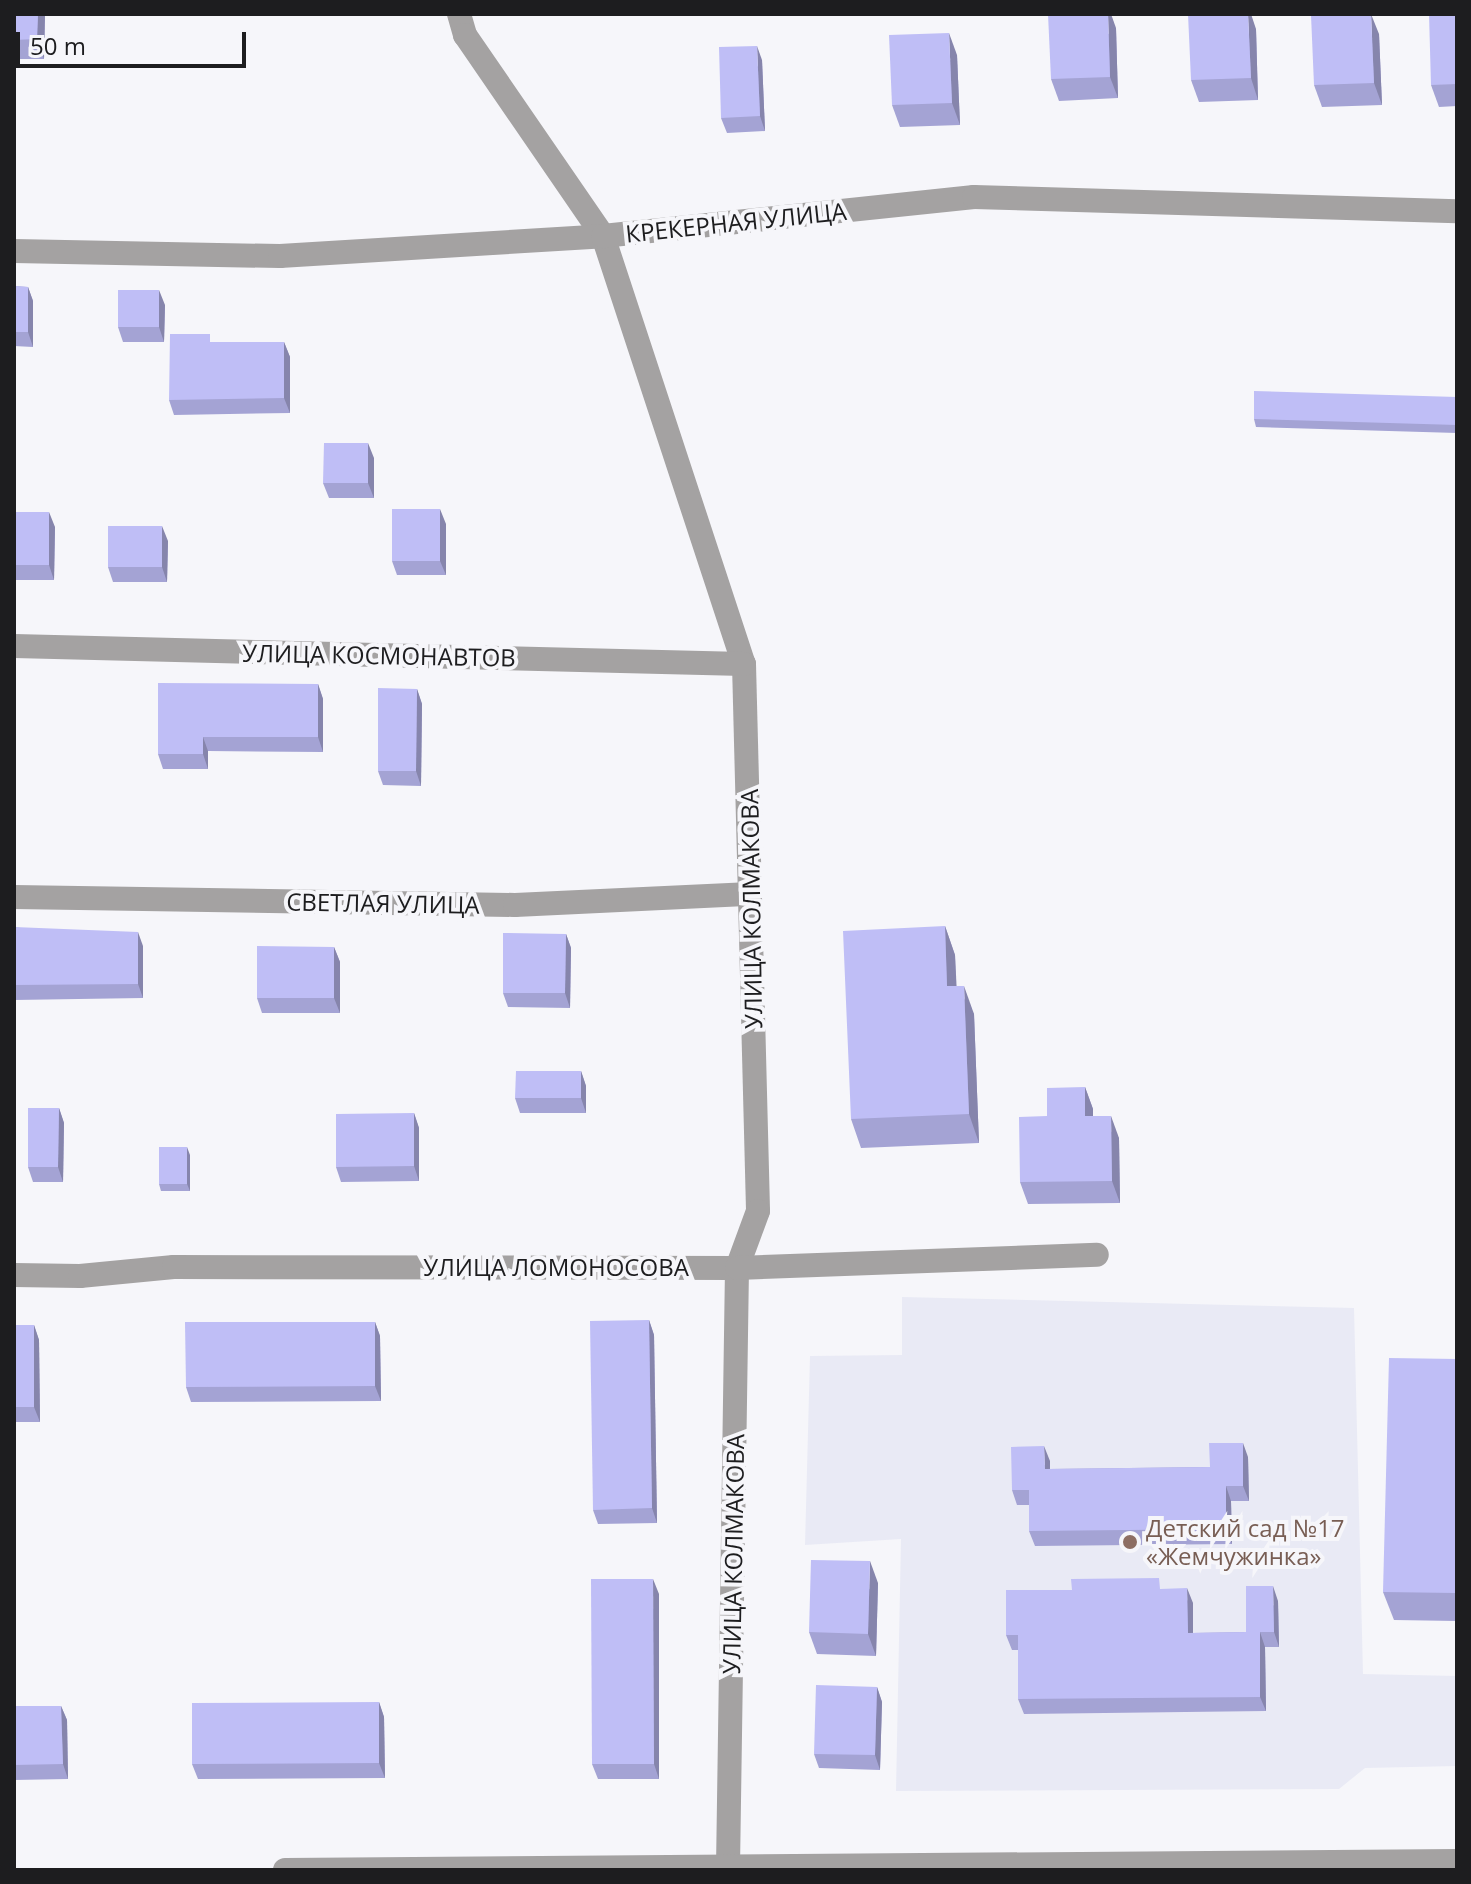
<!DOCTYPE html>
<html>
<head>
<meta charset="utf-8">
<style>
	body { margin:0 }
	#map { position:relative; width:1471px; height:1884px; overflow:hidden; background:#f6f6fa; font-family:"Open Sans",sans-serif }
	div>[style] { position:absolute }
	.built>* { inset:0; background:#e9eaf5 }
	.minor>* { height:24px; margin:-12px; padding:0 12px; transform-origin:12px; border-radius:12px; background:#a4a2a2 }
	.wall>* { inset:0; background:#a4a3d4 }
	.shaded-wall>* { inset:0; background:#8685ac }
	.building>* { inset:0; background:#bfbef6 }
	.dots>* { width:22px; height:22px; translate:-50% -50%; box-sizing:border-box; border:4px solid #f6f6fa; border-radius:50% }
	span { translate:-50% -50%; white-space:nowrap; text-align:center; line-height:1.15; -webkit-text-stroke:8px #f6f6fa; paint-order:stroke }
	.street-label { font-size:24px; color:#1d1d1f }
	.education-label { font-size:24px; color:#785e54 }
	.left { translate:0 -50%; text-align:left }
	.frame { position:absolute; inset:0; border:16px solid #1d1d1f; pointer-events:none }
	.scale { position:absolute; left:16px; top:32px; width:230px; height:36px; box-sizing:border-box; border:4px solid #1d1d1f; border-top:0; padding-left:10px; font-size:24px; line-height:28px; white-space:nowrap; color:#1d1d1f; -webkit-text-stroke:6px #f6f6fa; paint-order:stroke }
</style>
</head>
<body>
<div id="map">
	<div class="built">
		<div style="clip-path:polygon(902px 1297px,1354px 1308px,1363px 1674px,1457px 1676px,1457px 1766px,1365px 1768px,1339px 1789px,896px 1791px,901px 1539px,805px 1545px,810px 1356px,902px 1355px)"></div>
	</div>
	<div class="minor">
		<div style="left:459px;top:14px;width:22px;rotate:74deg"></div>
		<div style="left:465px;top:35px;width:244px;rotate:55.5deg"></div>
		<div style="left:603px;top:236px;width:451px;rotate:71.8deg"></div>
		<div style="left:744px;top:664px;width:547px;rotate:88.53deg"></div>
		<div style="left:758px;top:1211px;width:61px;rotate:110.2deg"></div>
		<div style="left:737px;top:1268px;width:602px;rotate:90.86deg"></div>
		<div style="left:14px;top:251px;width:266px;rotate:1.1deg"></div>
		<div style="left:280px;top:256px;width:324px;rotate:-3.5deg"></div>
		<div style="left:603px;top:236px;width:373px;rotate:-6deg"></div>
		<div style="left:974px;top:197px;width:483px;rotate:1.7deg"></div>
		<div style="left:14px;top:646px;width:730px;rotate:1.41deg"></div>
		<div style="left:14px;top:897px;width:501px;rotate:0.91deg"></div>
		<div style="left:515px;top:905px;width:236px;rotate:-2.7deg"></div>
		<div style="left:14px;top:1275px;width:66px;rotate:0.9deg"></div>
		<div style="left:80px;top:1276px;width:94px;rotate:-5.5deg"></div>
		<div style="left:174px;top:1267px;width:563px;rotate:0.1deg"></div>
		<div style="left:737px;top:1268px;width:360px;rotate:-2.1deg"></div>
		<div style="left:285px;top:1870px;width:1172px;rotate:-0.44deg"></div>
	</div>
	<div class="wall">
		<div style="clip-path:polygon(14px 14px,45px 14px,44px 59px,14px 59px)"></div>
		<div style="clip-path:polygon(1457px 14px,1457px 106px,1439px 107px,1431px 85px)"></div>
		<div style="clip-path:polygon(1116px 28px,1118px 98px,1059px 101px,1051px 79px)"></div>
		<div style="clip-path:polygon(1256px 29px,1258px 100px,1199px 102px,1191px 80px)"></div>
		<div style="clip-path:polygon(1379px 34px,1382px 105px,1322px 107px,1314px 85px)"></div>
		<div style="clip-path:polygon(957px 55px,960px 125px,900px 127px,892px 105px)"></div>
		<div style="clip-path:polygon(762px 60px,765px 131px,727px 133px,721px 118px)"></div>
		<div style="clip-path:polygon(14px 286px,28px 287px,33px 301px,33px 347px,14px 346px)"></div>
		<div style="clip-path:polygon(165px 305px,164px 342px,123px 342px,118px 327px)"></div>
		<div style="clip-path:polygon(213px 342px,284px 342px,290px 357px,290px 413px,174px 415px,169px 400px)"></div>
		<div style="clip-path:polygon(1457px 397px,1457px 433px,1256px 427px,1254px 419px)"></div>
		<div style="clip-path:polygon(374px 458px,374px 498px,329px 498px,323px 483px)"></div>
		<div style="clip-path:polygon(14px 512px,55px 527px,54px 580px,14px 580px)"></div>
		<div style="clip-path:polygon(446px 524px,446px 575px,397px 575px,392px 561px)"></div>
		<div style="clip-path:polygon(168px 541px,167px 582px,113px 582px,108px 567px)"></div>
		<div style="clip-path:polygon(318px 684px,323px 699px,323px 752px,208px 751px,208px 769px,163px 769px,158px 754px)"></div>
		<div style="clip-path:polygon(417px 689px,422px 704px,421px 786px,383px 785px,378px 771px)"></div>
		<div style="clip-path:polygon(945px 926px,955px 955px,956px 986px,974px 1014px,979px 1143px,861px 1148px,851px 1119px)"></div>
		<div style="clip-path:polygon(14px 927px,143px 946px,143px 998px,14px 1000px)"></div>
		<div style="clip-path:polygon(566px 934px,571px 948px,570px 1008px,508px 1007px,503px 993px)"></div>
		<div style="clip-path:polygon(334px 947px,340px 962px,340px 1013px,262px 1013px,257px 998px)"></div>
		<div style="clip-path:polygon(581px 1071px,586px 1086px,586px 1113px,520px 1113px,515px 1098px)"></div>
		<div style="clip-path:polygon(1085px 1087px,1093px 1109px,1093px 1116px,1119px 1138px,1120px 1203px,1028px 1204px,1020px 1182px,1047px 1116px)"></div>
		<div style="clip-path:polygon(59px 1108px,64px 1123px,63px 1182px,33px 1182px,28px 1167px)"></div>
		<div style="clip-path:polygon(414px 1113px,419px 1128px,419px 1181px,341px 1182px,336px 1167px)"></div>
		<div style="clip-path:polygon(190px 1155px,190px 1191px,161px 1191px,159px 1184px)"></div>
		<div style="clip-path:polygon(649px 1320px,654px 1335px,657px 1523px,598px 1524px,593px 1510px)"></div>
		<div style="clip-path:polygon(375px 1322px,380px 1336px,381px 1401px,191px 1402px,186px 1387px)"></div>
		<div style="clip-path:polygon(14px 1325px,34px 1325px,39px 1340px,40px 1422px,14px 1422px)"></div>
		<div style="clip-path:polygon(1457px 1359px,1457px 1621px,1394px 1620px,1383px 1592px)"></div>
		<div style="clip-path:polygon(1248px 1457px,1249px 1501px,1231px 1501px,1232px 1544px,1035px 1546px,1029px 1531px,1029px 1505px,1017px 1505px,1012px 1490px,1050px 1461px,1050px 1469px,1210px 1467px)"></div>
		<div style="clip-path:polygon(878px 1583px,876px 1656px,817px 1654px,809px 1632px)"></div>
		<div style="clip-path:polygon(1163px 1589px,1193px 1603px,1193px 1633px,1246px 1632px,1278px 1601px,1279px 1647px,1265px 1647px,1266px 1711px,1024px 1714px,1018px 1699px,1018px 1650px,1012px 1650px,1006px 1635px)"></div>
		<div style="clip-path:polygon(659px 1594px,659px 1779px,598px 1779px,592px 1764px)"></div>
		<div style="clip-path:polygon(877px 1687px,882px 1702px,880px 1770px,819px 1768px,814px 1754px)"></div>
		<div style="clip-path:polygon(379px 1702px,384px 1717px,385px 1778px,198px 1779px,192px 1764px)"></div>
		<div style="clip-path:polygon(14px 1706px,61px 1706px,67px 1720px,68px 1779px,14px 1780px)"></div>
	</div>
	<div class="shaded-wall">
		<div style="clip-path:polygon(38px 14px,45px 14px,44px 59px,37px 39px)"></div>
		<div style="clip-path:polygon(1108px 14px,1111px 14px,1116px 28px,1118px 98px,1110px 77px)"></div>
		<div style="clip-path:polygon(1248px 14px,1251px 14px,1256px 29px,1258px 100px,1251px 78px)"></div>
		<div style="clip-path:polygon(1371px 14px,1379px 34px,1382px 105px,1374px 83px)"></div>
		<div style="clip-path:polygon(949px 33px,957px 55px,960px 125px,952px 103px)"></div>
		<div style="clip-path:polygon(757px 46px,762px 60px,765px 131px,760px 116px)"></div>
		<div style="clip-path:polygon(28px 287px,33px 301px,33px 347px,28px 332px)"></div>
		<div style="clip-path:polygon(159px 290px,165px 305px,164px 342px,159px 327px)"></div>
		<div style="clip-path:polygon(284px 342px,290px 357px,290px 413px,284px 398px)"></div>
		<div style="clip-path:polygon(368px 443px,374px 458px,374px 498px,368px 483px)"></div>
		<div style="clip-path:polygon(440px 509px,446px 524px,446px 575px,440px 561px)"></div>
		<div style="clip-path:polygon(49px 512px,55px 527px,54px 580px,49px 565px)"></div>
		<div style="clip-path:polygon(162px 526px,168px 541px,167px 582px,162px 567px)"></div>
		<div style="clip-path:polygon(318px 684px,323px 699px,323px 752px,318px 737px)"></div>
		<div style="clip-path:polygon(417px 689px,422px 704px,421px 786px,416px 771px)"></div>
		<div style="clip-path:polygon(203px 737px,208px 751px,208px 769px,203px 754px)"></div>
		<div style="clip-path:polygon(945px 926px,955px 955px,958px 1015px,947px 986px)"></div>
		<div style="clip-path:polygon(138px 932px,143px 946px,143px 998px,138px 984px)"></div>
		<div style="clip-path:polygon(566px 934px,571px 948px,570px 1008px,565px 993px)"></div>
		<div style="clip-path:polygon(334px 947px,340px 962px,340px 1013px,334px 998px)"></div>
		<div style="clip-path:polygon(964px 986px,974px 1014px,979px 1143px,969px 1114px)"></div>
		<div style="clip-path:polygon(581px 1071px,586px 1086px,586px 1113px,581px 1098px)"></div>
		<div style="clip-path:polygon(1085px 1087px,1093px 1109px,1093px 1138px,1085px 1116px)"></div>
		<div style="clip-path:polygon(59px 1108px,64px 1123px,63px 1182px,58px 1167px)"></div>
		<div style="clip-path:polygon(414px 1113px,419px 1128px,419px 1181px,414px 1166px)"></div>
		<div style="clip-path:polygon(1111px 1116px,1119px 1138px,1120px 1203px,1112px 1181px)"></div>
		<div style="clip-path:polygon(187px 1147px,190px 1155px,190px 1191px,187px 1184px)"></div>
		<div style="clip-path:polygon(649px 1320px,654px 1335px,657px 1523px,652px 1508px)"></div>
		<div style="clip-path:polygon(375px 1322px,380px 1336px,381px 1401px,375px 1386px)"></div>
		<div style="clip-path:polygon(34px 1325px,39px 1340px,40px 1422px,34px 1407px)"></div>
		<div style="clip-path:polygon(1243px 1443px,1248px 1457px,1249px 1501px,1243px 1486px)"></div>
		<div style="clip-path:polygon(1044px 1446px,1050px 1461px,1050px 1484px,1045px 1469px)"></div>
		<div style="clip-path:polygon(1226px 1486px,1231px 1501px,1232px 1544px,1226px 1529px)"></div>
		<div style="clip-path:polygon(1457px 1516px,1457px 1598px,1455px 1593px)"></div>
		<div style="clip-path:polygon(870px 1561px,878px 1583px,876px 1656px,868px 1634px)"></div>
		<div style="clip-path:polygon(653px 1579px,659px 1594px,659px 1779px,654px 1764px)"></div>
		<div style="clip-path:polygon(1273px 1586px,1278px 1601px,1279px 1647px,1274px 1632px)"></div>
		<div style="clip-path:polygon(1187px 1588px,1193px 1603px,1193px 1648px,1188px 1633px)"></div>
		<div style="clip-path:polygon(1260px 1632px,1265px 1647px,1266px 1711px,1260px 1697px)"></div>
		<div style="clip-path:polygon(877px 1687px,882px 1702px,880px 1770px,875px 1755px)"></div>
		<div style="clip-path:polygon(379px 1702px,384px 1717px,385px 1778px,379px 1763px)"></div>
		<div style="clip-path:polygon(61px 1706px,67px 1720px,68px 1779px,63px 1764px)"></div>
	</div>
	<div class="building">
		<div style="clip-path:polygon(14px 14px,38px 14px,37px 39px,14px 40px)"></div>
		<div style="clip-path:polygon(1048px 14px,1108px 14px,1110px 77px,1051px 79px)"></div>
		<div style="clip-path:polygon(1188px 14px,1248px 14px,1251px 78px,1191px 80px)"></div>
		<div style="clip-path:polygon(1329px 14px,1371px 14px,1374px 83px,1314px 85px,1311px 15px)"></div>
		<div style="clip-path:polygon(1429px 14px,1457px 14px,1457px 84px,1431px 85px)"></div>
		<div style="clip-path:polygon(949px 33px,952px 103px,892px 105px,889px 35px)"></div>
		<div style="clip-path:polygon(757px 46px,760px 116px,721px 118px,719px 47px)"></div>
		<div style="clip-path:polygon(14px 286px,28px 287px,28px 332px,14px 332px)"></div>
		<div style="clip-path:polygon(118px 290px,159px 290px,159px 327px,118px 327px)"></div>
		<div style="clip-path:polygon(170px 334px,210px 334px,210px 342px,284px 342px,284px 398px,169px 400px)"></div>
		<div style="clip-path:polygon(1254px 391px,1457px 397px,1457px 425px,1254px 419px)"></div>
		<div style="clip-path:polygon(324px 443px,368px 443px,368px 483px,323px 483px)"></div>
		<div style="clip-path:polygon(392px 509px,440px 509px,440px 561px,392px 561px)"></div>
		<div style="clip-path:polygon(14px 512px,49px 512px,49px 565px,14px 565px)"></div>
		<div style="clip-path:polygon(108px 526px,162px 526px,162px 567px,108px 567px)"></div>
		<div style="clip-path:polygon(158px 683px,318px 684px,318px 737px,203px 737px,203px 754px,158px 754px)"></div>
		<div style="clip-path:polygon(378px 688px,417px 689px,416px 771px,378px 771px)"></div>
		<div style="clip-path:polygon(945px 926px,947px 986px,964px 986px,969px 1114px,851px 1119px,843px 931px)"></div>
		<div style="clip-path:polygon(14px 927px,138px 932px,138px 984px,14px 985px)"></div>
		<div style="clip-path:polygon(503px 933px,566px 934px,565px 993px,503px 993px)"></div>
		<div style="clip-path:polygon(257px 946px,334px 947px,334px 998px,257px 998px)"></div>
		<div style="clip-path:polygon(516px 1071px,581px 1071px,581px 1098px,515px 1098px)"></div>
		<div style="clip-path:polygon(1085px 1087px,1085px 1116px,1111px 1116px,1112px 1181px,1020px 1182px,1019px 1117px,1047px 1116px,1047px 1088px)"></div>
		<div style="clip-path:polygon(28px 1108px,59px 1108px,58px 1167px,28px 1167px)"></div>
		<div style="clip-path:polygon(414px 1113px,414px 1166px,336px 1167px,336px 1114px)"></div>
		<div style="clip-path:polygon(159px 1147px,187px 1147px,187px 1184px,159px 1184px)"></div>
		<div style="clip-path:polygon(649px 1320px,652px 1508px,593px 1510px,590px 1321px)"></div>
		<div style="clip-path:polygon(185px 1322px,375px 1322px,375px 1386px,186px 1387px)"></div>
		<div style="clip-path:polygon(14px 1325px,34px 1325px,34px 1407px,14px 1407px)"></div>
		<div style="clip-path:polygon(1389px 1358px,1457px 1359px,1457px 1516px,1455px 1593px,1383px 1592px)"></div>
		<div style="clip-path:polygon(1209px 1443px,1243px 1443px,1243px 1486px,1226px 1486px,1226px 1529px,1029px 1531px,1029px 1490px,1012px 1490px,1011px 1447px,1044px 1446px,1045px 1469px,1210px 1467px)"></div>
		<div style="clip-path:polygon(811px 1560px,870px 1561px,868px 1634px,809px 1632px)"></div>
		<div style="clip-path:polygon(1159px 1578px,1160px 1589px,1187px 1588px,1188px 1633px,1246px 1632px,1246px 1586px,1273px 1586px,1274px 1632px,1260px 1632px,1260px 1697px,1018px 1699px,1018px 1635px,1006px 1635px,1006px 1590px,1072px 1590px,1071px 1579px)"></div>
		<div style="clip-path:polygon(591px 1579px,653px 1579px,654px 1764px,592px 1764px)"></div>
		<div style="clip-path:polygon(816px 1685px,877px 1687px,875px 1755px,814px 1754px)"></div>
		<div style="clip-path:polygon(379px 1702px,379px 1763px,192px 1764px,192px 1703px)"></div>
		<div style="clip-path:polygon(14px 1706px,61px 1706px,63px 1764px,14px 1765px)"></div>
	</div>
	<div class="dots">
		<div style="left:1130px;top:1542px;background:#8d6e63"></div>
	</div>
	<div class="street-label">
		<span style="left:736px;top:222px;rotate:-6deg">КРЕКЕРНАЯ УЛИЦА</span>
		<span style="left:379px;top:655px;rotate:1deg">УЛИЦА КОСМОНАВТОВ</span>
		<span style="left:383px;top:903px;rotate:1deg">СВЕТЛАЯ УЛИЦА</span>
		<span style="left:751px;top:909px;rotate:-91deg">УЛИЦА КОЛМАКОВА</span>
		<span style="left:556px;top:1267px">УЛИЦА ЛОМОНОСОВА</span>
		<span style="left:733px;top:1554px;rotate:-89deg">УЛИЦА КОЛМАКОВА</span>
	</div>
	<div class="education-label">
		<span class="left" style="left:1146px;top:1542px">Детский сад №17<br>«Жемчужинка»</span>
	</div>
	<div class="frame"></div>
	<div class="scale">50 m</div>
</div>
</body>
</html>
